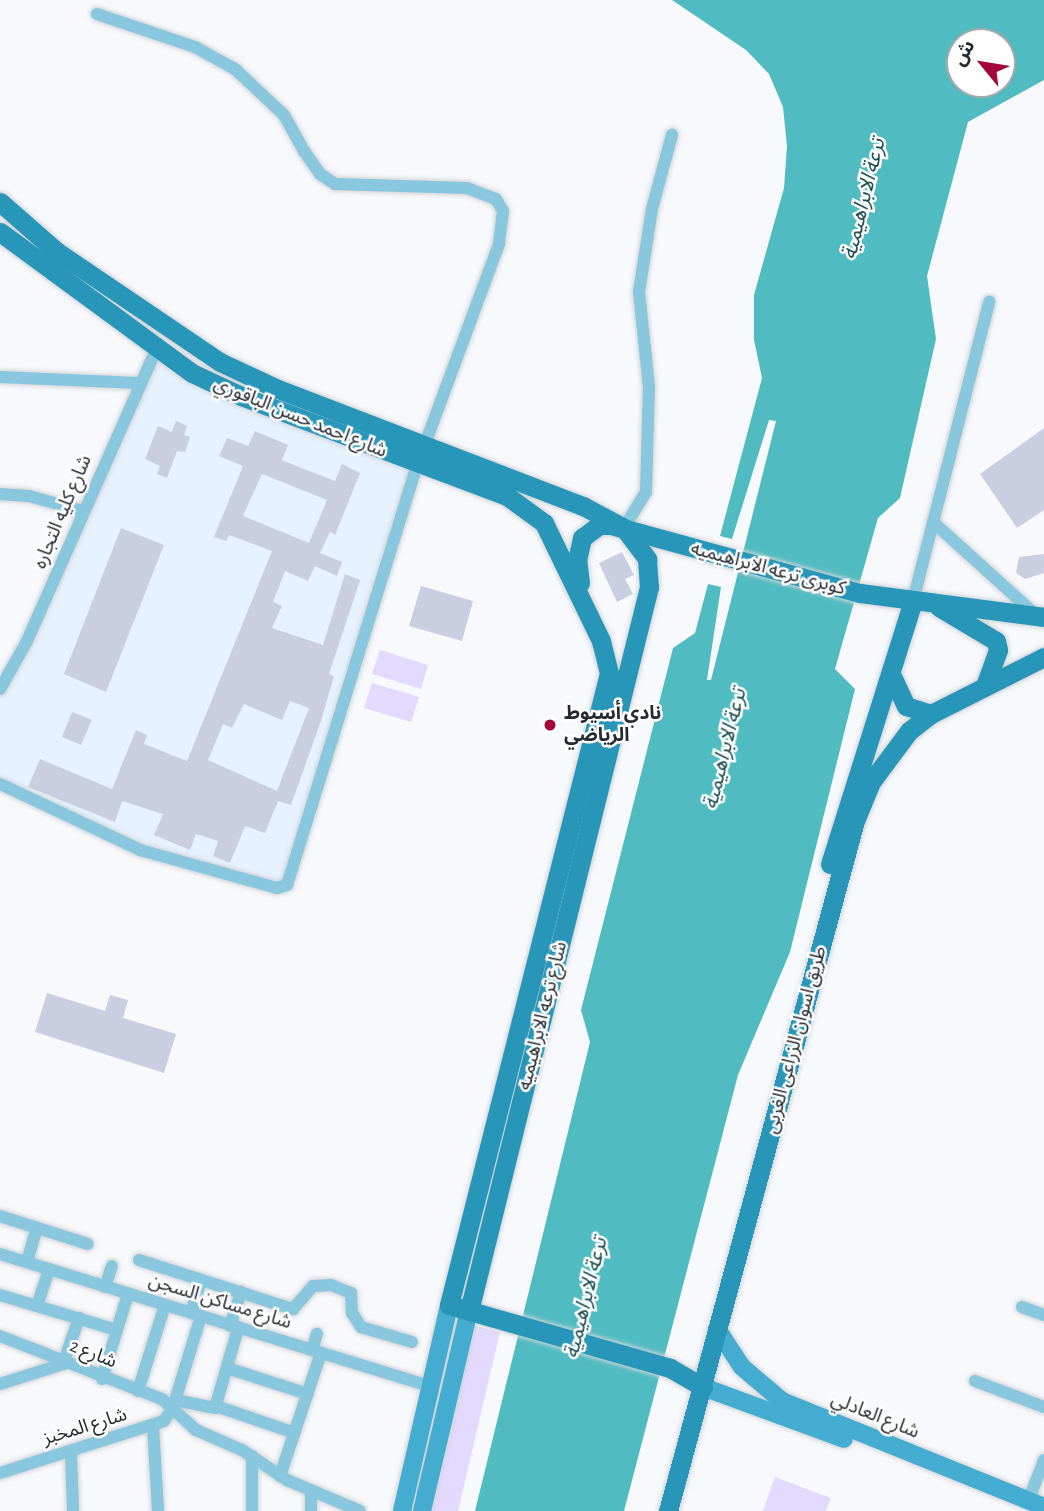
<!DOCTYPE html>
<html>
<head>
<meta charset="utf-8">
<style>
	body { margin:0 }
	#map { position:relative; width:1044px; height:1511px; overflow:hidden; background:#f7f9fc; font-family:"Alegreya Sans","Noto Sans Arabic",sans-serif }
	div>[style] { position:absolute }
	.built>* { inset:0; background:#e6f2ff }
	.green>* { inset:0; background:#e4d9ff }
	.water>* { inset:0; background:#50bcc1 }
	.building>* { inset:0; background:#c9cee0 }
	.roads { filter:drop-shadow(0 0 2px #d1d4d7) drop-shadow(0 0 2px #d1d4d7) }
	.street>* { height:12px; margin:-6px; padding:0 6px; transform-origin:6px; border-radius:6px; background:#89c7de }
	.secondary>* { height:18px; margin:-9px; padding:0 9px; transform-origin:9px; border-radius:9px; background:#44acd0 }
	.primary>* { height:19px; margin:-9.5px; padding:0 9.5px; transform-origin:9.5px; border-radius:9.5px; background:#2796b9 }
	.dots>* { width:19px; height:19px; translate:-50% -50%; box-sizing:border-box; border:4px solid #fff; border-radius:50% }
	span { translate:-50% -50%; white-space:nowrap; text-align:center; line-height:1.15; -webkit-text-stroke:5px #fff; paint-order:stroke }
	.street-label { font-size:19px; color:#252a30 }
	.poi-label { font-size:19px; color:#252a30; font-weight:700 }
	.left { translate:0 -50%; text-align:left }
	.water-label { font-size:21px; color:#205052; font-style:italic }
	.north { position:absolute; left:946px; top:28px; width:70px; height:70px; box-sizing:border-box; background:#fff; border:2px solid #a8aaac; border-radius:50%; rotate:300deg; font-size:19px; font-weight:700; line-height:28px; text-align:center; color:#252a30 }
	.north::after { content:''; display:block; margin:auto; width:24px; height:32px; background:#a30639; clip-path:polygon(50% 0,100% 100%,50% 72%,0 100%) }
</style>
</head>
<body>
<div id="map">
	<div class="built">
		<div style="clip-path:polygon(157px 348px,417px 464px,283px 887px,140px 850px,0 784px,0 689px)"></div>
	</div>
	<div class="green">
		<div style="clip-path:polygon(380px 650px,428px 665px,421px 689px,372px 674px)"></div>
		<div style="clip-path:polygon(372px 683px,419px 697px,411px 722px,364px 708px)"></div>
		<div style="clip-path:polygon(475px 1326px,500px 1332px,458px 1511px,432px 1511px)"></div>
		<div style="clip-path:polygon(775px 1477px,831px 1498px,826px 1511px,763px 1511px)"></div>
	</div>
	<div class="water">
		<div style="clip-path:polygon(evenodd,672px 0,1044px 0,1044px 80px,968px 122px,927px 276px,936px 339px,900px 498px,878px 518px,835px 669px,855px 689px,790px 952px,738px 1075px,624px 1511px,475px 1511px,590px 1042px,581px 1010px,673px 648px,695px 633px,708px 584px,721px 587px,707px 680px,711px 680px,776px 421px,769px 420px,732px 539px,720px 536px,762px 378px,754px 340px,754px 295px,784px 188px,787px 146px,783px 107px,769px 74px,746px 50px,672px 0,960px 42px,1002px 42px,1002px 84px,960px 84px,960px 42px)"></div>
	</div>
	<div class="building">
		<div style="clip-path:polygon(176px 421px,187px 426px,184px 435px,190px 437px,185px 452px,177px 451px,167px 478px,157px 474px,160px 466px,145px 459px,158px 426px,172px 432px)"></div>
		<div style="clip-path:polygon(1044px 428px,1044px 510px,1017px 528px,980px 474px)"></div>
		<div style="clip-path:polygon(evenodd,255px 431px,288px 445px,282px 460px,304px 469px,335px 481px,342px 464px,360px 473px,335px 535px,330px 532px,320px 553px,342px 562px,337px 576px,315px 566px,308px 581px,285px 571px,273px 602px,282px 606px,272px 628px,323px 645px,345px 574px,360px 580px,329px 674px,334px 676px,321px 721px,291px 805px,278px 801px,265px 833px,245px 826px,230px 863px,213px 856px,218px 841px,196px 834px,190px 850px,154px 835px,163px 814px,122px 801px,115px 822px,28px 787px,40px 759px,112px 789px,136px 730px,147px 735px,144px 744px,187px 761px,272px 551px,229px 535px,226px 541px,214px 537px,243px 466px,219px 456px,227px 438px,248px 446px,255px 431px,262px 474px,327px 500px,309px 543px,243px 516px,262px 474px,255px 431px,290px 701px,309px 708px,277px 791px,208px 760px,223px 724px,232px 728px,244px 704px,282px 720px,290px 701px)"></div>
		<div style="clip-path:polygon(121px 528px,164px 545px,106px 692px,64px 674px)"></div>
		<div style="clip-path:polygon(622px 552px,634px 575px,625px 579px,633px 594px,617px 602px,599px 563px)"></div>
		<div style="clip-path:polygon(1044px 554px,1044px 573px,1025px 579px,1016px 573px,1019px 557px)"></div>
		<div style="clip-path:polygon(421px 586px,473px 601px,462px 641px,409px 626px)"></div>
		<div style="clip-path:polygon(72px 712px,92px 720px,81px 745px,62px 737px)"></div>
		<div style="clip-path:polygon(47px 993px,105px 1011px,110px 995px,128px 1000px,123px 1018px,176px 1034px,164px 1073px,35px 1032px)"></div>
	</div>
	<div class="roads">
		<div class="street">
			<div style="left:97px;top:14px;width:103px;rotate:18.6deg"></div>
			<div style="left:195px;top:47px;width:46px;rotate:28.8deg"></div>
			<div style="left:235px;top:69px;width:67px;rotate:43.2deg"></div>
			<div style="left:284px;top:115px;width:41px;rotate:60.9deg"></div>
			<div style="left:304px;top:151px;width:28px;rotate:55deg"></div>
			<div style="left:320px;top:174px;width:18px;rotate:34deg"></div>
			<div style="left:335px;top:184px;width:132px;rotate:1.7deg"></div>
			<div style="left:467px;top:188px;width:31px;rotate:21deg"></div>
			<div style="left:496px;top:199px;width:14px;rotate:60deg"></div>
			<div style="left:503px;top:211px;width:33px;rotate:97deg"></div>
			<div style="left:499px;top:244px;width:216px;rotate:110.3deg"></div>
			<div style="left:0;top:377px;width:138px;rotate:2.5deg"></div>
			<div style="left:0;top:494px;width:29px;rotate:4deg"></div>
			<div style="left:29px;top:496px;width:56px;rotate:15.5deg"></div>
			<div style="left:933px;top:522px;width:140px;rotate:42.1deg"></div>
			<div style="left:624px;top:528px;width:42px;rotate:-58.6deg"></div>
			<div style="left:646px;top:492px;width:105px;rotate:-88.4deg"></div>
			<div style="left:649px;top:387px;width:96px;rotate:-96deg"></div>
			<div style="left:639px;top:292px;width:84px;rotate:-81.1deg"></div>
			<div style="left:652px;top:209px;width:77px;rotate:-74.9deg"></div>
			<div style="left:913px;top:601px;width:309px;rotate:-75.7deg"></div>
			<div style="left:0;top:689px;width:55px;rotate:-60.6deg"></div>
			<div style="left:27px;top:641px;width:321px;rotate:-66.1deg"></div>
			<div style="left:0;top:784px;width:155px;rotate:25.2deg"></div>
			<div style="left:140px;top:850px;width:142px;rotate:15.5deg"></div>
			<div style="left:277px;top:888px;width:10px;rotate:-17deg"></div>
			<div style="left:287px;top:885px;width:441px;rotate:-72.8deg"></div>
			<div style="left:0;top:1216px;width:92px;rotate:17.7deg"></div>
			<div style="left:0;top:1254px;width:449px;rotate:17.1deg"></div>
			<div style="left:139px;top:1260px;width:162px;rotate:17.7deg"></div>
			<div style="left:293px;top:1309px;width:30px;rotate:-49deg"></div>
			<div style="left:313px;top:1286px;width:18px;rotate:-3deg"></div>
			<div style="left:331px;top:1285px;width:22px;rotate:22deg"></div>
			<div style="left:351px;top:1293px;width:20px;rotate:87deg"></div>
			<div style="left:352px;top:1313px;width:17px;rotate:57deg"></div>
			<div style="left:361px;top:1327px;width:53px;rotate:16.4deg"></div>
			<div style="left:27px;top:1262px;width:36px;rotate:-74deg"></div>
			<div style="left:105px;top:1287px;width:22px;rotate:-72deg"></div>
			<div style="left:0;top:1295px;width:122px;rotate:16.7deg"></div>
			<div style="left:37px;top:1306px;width:39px;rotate:-72deg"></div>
			<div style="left:1022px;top:1307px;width:23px;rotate:20deg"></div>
			<div style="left:191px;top:1313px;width:34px;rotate:-73deg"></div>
			<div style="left:230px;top:1326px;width:36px;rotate:-72deg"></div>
			<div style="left:0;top:1336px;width:174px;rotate:21.3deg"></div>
			<div style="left:162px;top:1399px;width:46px;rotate:42.4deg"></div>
			<div style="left:196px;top:1430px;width:50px;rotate:23.5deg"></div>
			<div style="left:242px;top:1450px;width:54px;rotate:33.7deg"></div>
			<div style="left:287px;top:1480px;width:79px;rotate:23deg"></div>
			<div style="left:312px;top:1350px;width:17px;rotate:-73deg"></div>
			<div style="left:227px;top:1368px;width:85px;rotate:17.8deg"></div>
			<div style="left:102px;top:1379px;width:89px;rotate:-73deg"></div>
			<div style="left:975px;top:1381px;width:74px;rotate:20.6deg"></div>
			<div style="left:0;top:1384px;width:66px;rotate:-17.6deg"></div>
			<div style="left:63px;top:1364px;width:49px;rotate:-70.8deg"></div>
			<div style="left:138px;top:1391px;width:90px;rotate:-72.6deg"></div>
			<div style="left:175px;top:1400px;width:41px;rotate:11.3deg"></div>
			<div style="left:215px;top:1408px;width:82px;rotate:-73.8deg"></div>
			<div style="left:216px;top:1406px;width:83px;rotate:18.9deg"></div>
			<div style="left:153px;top:1426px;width:85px;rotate:86.6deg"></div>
			<div style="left:71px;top:1453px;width:58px;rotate:88deg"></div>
			<div style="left:0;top:1473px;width:172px;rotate:-17.6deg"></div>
			<div style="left:164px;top:1421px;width:17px;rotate:-57deg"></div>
			<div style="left:173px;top:1407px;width:95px;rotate:-72.9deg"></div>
			<div style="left:280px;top:1476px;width:130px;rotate:-71.6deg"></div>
			<div style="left:1028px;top:1502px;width:45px;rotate:-69.1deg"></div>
			<div style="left:252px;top:1511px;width:55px;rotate:-90deg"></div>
			<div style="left:311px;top:1511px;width:19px;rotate:-90deg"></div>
		</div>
		<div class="secondary">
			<div style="left:717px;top:1329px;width:45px;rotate:56.7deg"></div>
			<div style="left:742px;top:1367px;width:52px;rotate:40.4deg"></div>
			<div style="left:782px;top:1401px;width:283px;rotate:22deg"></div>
			<div style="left:703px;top:1387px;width:150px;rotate:20.2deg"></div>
			<div style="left:402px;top:1511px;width:211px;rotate:-77.1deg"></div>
			<div style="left:422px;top:1511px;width:205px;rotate:-76.8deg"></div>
		</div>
		<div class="primary">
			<div style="left:0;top:202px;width:74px;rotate:41.2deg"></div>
			<div style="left:56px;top:251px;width:198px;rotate:34.1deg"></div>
			<div style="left:220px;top:362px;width:64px;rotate:25deg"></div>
			<div style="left:278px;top:389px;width:327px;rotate:21deg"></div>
			<div style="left:583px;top:506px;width:47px;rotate:28.2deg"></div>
			<div style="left:624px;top:528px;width:39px;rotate:53deg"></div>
			<div style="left:647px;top:559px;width:28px;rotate:86deg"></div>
			<div style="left:649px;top:587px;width:746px;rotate:103.96deg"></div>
			<div style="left:0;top:232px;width:238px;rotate:36.3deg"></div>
			<div style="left:192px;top:373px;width:54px;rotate:25.1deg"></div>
			<div style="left:241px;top:396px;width:284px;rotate:20.6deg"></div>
			<div style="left:507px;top:496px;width:46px;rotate:36.1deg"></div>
			<div style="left:544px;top:523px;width:131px;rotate:64.2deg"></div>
			<div style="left:601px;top:641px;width:33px;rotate:76deg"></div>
			<div style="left:609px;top:673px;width:652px;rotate:104.21deg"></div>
			<div style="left:449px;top:1305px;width:230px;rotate:15.9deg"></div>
			<div style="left:670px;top:1368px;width:38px;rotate:30deg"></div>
			<div style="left:580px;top:583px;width:23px;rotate:-97deg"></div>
			<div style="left:577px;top:560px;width:23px;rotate:-77deg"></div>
			<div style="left:582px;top:538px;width:21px;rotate:-37deg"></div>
			<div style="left:599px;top:525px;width:12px"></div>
			<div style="left:611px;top:525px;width:258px;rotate:15.3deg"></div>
			<div style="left:860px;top:593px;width:186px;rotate:7.4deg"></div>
			<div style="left:939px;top:607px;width:66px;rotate:30.8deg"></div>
			<div style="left:996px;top:641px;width:9px;rotate:77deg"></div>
			<div style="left:998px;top:650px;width:37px;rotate:110deg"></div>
			<div style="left:891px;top:674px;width:35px;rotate:65deg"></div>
			<div style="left:906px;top:706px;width:26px;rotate:18deg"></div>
			<div style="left:830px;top:864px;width:276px;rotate:-72.5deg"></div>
			<div style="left:668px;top:1511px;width:715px;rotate:-74.84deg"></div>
			<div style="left:855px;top:821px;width:42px;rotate:-67.7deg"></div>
			<div style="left:871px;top:782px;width:64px;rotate:-53.3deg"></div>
			<div style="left:909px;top:731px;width:28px;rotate:-38deg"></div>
			<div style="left:931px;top:714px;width:127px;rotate:-26.8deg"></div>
		</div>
	</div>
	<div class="dots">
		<div style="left:550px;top:725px;background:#a30639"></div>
	</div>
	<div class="street-label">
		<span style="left:300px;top:418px;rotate:22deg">شارع احمد حسن الباقوري</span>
		<span style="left:63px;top:512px;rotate:-67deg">شارع كليه التجاره</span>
		<span style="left:768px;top:569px;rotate:15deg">كوبرى ترعه الابراهيميه</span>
		<span style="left:543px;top:1016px;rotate:-76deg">شارع ترعه الابراهيميه</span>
		<span style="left:796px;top:1040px;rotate:-75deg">طريق اسوان الزراعى الغربى</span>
		<span style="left:220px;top:1302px;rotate:17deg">شارع مساكن السجن</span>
		<span style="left:93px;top:1354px;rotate:21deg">شارع 2</span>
		<span style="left:875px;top:1416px;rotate:22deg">شارع العادلي</span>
		<span style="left:85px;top:1427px;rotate:-17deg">شارع المخبز</span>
	</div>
	<div class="poi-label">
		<span class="left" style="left:564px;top:725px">نادي أسيوط<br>الرياضي</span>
	</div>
	<div class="water-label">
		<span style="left:864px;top:199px;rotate:-76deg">ترعة الابراهيمية</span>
		<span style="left:725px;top:749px;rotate:-76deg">ترعة الابراهيمية</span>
		<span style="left:586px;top:1298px;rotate:-76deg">ترعة الابراهيمية</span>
	</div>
	<div class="north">ش</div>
</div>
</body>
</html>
